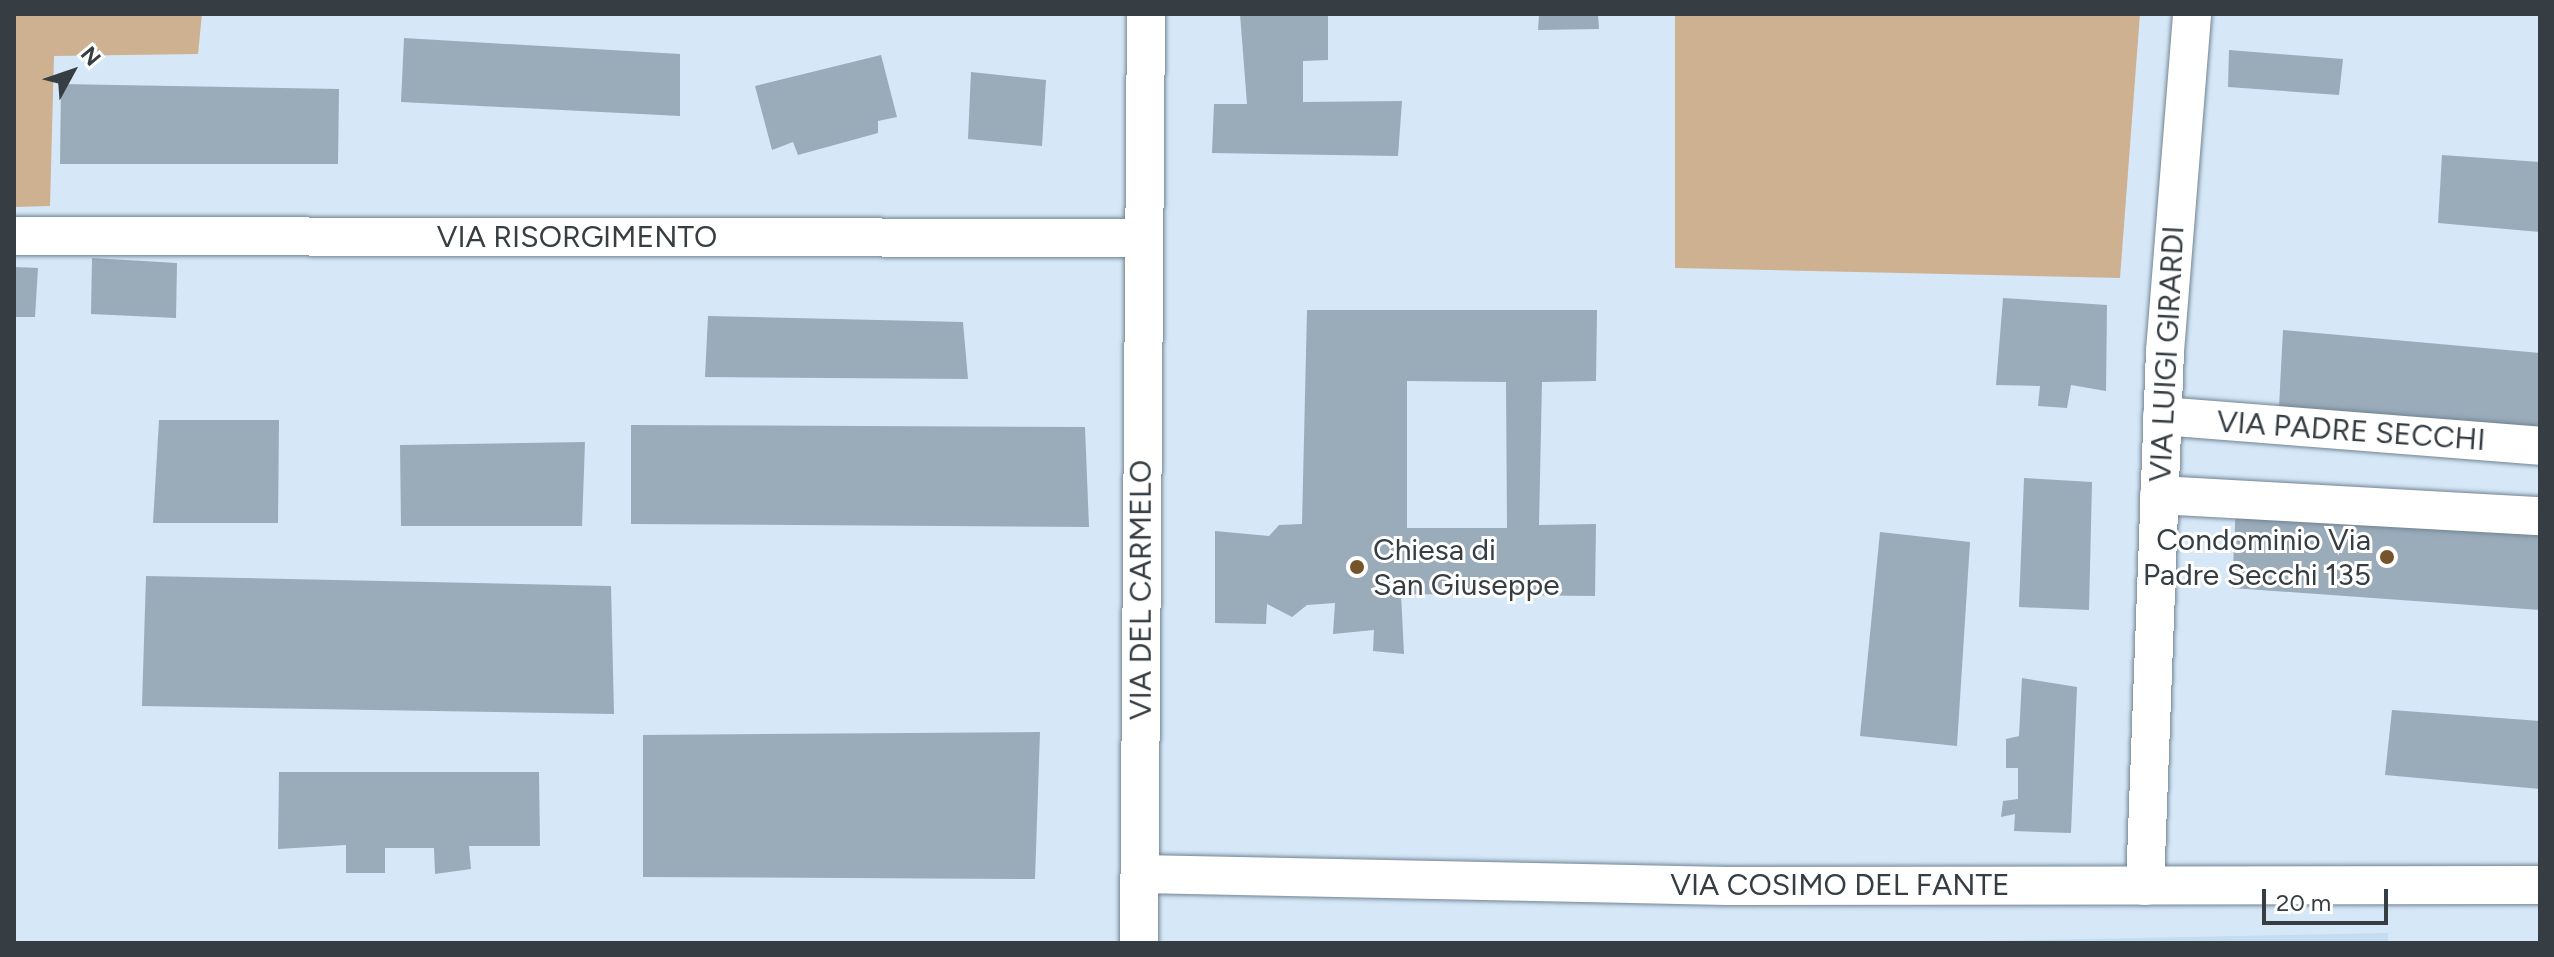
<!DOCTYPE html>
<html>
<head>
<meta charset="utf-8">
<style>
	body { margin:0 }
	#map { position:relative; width:2554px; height:957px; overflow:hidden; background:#d6e8f8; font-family:Figtree,sans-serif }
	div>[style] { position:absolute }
	.built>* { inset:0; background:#c4dcf1 }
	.green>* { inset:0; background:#cdb191 }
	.building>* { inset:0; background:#9aabba }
	.roads { filter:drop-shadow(0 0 2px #728391) drop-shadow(0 0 2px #728391) }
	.minor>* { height:38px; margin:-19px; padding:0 19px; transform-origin:19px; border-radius:19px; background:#fff }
	.dots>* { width:22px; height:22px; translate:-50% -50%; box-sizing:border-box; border:4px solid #fff; border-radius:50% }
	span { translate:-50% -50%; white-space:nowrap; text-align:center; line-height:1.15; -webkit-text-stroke:6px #fff; paint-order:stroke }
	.street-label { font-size:30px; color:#363e44 }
	.poi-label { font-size:30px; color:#363e44 }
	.right { translate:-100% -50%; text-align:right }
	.left { translate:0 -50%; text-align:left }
	.frame { position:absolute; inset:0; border:16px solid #363e44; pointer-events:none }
	.north { position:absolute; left:32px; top:32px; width:80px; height:80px; -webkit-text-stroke:6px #fff; paint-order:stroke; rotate:50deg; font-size:22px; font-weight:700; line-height:32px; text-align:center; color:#363e44 }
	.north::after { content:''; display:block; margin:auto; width:28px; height:36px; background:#363e44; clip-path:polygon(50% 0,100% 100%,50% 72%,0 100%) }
	.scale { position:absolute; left:2262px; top:889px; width:126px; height:36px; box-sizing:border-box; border:4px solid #363e44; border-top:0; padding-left:10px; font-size:24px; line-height:28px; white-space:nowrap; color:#363e44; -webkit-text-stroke:6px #fff; paint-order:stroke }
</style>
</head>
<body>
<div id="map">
	<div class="built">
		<div style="clip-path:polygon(2388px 933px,2388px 943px,1886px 943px)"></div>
	</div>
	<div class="green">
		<div style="clip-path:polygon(14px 14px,202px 14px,198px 54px,54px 56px,50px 206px,14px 207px)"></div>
		<div style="clip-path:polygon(1675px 14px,2140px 14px,2120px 278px,1675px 268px)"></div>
	</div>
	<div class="building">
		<div style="clip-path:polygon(1240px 14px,1328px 14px,1328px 60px,1303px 61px,1303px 102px,1402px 101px,1398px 156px,1212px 153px,1214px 104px,1247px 104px)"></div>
		<div style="clip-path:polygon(1539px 14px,1598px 14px,1599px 29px,1538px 30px)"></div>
		<div style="clip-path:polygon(404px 38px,680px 54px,680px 116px,401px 102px)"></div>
		<div style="clip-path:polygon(2229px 50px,2343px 59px,2339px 95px,2228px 87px)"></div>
		<div style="clip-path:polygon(881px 55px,897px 117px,878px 121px,878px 133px,798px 155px,793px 142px,772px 150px,755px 86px)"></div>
		<div style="clip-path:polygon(971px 72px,1046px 80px,1042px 146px,968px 139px)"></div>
		<div style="clip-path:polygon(61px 84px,339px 89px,338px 164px,60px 164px)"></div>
		<div style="clip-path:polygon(2442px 155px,2540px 162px,2540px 232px,2438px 223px)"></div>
		<div style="clip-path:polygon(92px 258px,177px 263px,176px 318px,91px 314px)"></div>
		<div style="clip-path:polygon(14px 267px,38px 268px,35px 317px,14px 317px)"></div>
		<div style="clip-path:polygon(2003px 298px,2107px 305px,2106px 391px,2071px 385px,2067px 408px,2038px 406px,2040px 386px,1996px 385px)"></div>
		<div style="clip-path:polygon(evenodd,1307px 310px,1597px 310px,1596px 381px,1542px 382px,1539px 525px,1596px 524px,1595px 596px,1401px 594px,1404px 654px,1373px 651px,1374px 630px,1333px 634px,1335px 603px,1307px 605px,1292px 617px,1267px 604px,1266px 624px,1215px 623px,1215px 531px,1269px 536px,1279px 525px,1302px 524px,1307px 310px,1407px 381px,1506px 382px,1507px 528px,1407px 528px,1407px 381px)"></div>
		<div style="clip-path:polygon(708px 316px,963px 322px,968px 379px,705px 377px)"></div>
		<div style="clip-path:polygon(2283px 330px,2540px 353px,2540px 433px,2279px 407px)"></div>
		<div style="clip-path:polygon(159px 420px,279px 420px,278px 523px,153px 523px)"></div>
		<div style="clip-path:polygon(631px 425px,1085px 427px,1089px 527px,631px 524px)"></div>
		<div style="clip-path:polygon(585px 442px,582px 526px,401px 526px,400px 445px)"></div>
		<div style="clip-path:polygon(2024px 478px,2092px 482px,2089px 610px,2019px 607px)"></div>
		<div style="clip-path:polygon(2236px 505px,2540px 526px,2540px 610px,2232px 588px)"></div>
		<div style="clip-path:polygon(1880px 532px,1970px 542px,1957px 746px,1860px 736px)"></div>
		<div style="clip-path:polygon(146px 576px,611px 586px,614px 714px,142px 706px)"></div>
		<div style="clip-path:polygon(2022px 678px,2077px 687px,2071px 833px,2014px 831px,2015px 814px,2001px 817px,2003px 801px,2018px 799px,2018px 768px,2006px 768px,2006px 739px,2019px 736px)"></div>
		<div style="clip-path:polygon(2392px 710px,2540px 721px,2540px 789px,2385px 775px)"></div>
		<div style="clip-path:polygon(1040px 732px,1035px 879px,643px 877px,643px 735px)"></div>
		<div style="clip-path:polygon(279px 772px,539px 772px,540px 846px,469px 846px,471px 869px,435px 874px,434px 848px,385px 848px,385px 873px,346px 873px,346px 845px,278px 849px)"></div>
	</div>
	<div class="roads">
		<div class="minor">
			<div style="left:14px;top:236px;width:1127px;rotate:0.1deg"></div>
			<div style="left:2162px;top:416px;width:379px;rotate:4.5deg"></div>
			<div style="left:2159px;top:495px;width:382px;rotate:3.2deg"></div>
			<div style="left:1140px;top:874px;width:587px;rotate:1.17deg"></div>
			<div style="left:1727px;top:886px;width:813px;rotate:-0.07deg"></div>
			<div style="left:2145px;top:886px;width:535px;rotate:-87.86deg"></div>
			<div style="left:2165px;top:351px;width:338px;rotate:-85.4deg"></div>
			<div style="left:1139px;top:943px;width:929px;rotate:-89.57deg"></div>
		</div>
	</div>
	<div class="dots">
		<div style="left:2387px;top:557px;background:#75542b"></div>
		<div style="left:1357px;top:567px;background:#75542b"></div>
	</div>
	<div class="street-label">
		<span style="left:577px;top:237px">VIA RISORGIMENTO</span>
		<span style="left:2167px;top:354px;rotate:-87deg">VIA LUIGI GIRARDI</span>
		<span style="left:2351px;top:431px;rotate:4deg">VIA PADRE SECCHI</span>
		<span style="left:1141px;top:590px;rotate:-90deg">VIA DEL CARMELO</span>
		<span style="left:1840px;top:885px">VIA COSIMO DEL FANTE</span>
	</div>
	<div class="poi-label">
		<span class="right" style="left:2371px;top:557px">Condominio Via<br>Padre Secchi 135</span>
		<span class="left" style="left:1373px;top:567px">Chiesa di<br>San Giuseppe</span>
	</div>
	<div class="frame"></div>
	<div class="north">N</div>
	<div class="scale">20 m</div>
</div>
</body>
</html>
